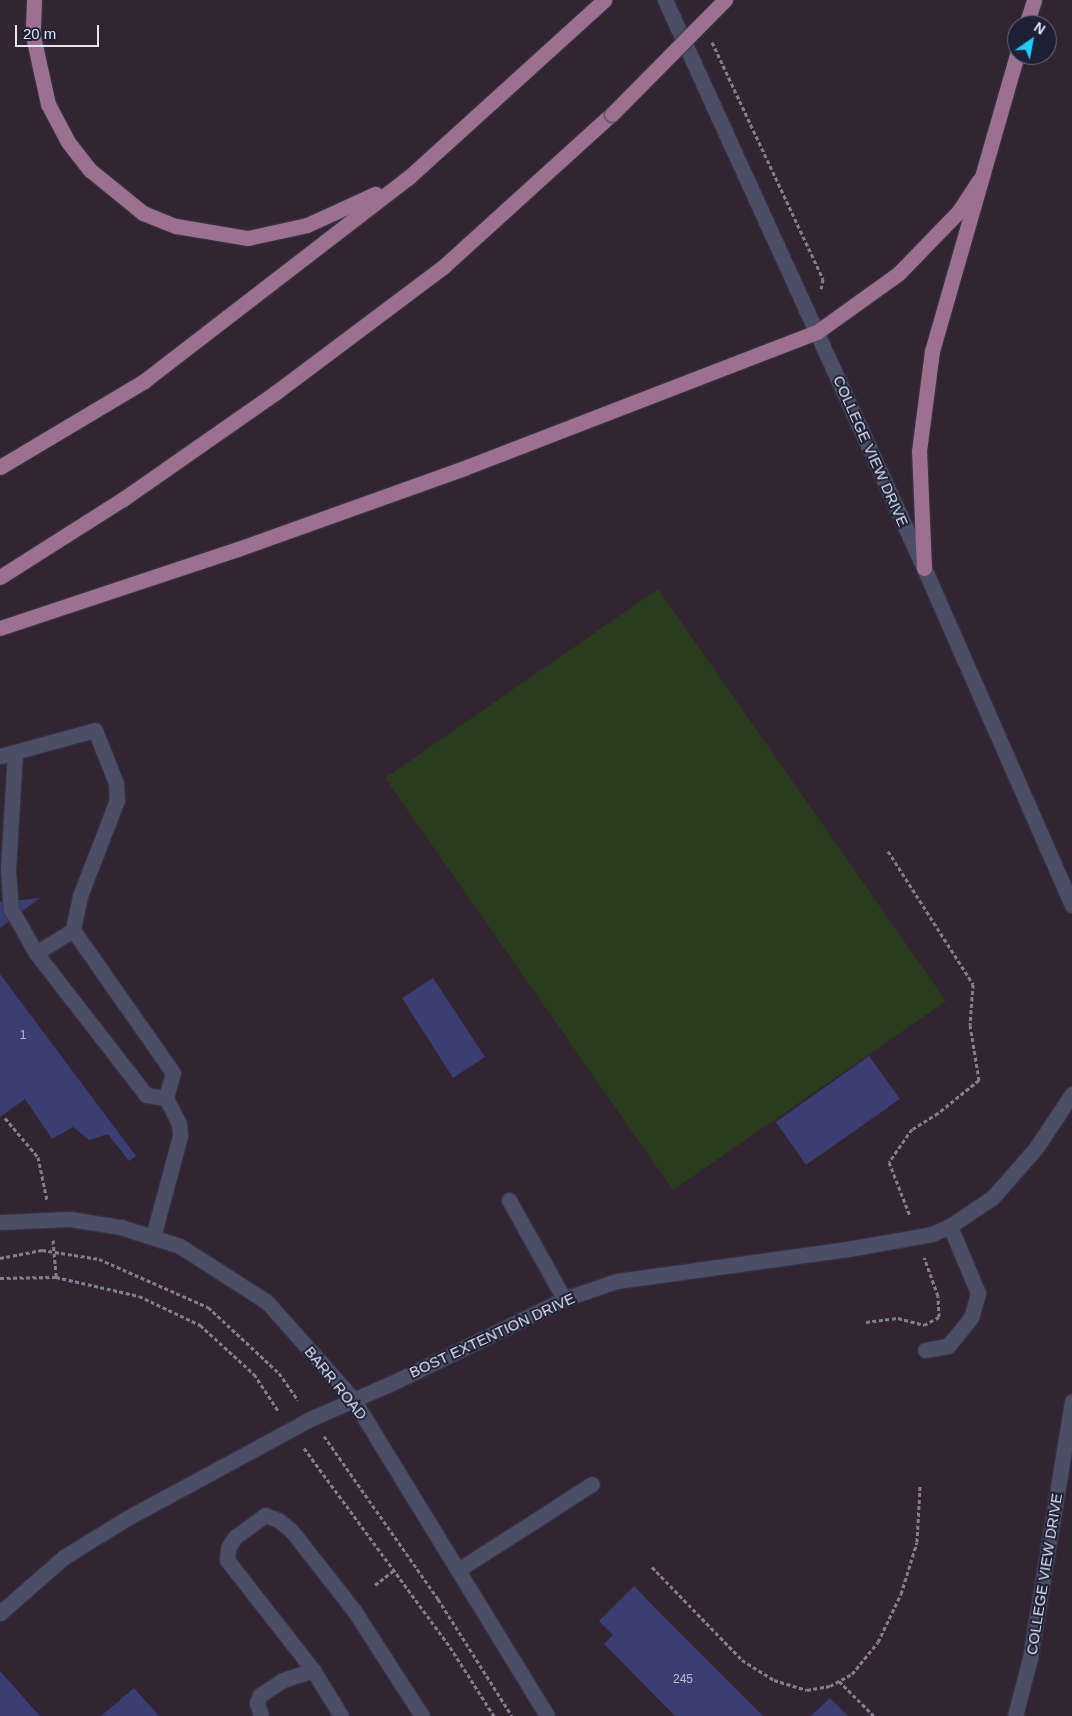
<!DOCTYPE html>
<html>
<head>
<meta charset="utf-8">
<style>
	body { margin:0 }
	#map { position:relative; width:1072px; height:1716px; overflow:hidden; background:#1e2035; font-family:Arial,sans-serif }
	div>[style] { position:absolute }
	.education>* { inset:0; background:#322431 }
	.green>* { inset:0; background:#293d1e }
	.building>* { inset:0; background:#3b3e72 }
	.path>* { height:3px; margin-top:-1.5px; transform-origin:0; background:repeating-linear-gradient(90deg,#7e8092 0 4px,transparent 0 6.5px) }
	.roads { filter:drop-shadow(0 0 1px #39394b) drop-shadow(0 0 1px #39394b) }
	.minor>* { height:15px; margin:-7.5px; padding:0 7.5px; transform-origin:7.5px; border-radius:7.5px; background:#4b4e66 }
	.major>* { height:15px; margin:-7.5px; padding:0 7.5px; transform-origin:7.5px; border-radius:7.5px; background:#9e708f }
	.bridges { filter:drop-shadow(0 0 1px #39394b) drop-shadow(0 0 1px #39394b) }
	.major-bridge>* { height:15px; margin:-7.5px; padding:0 7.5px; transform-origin:7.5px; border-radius:7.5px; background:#9e708f }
	span { translate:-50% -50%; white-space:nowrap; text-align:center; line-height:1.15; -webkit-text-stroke:4px #1e2035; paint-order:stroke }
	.number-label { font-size:12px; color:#b9bbd3 }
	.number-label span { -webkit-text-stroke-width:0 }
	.street-label { font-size:15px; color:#e3e5f3 }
	.north { position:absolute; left:1007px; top:15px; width:50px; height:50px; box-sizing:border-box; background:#1e2035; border:1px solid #6d6f81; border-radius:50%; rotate:33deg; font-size:14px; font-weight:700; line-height:20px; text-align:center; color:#e3e5f3 }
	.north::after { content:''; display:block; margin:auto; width:18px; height:22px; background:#21c9fd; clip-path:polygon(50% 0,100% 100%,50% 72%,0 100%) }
	.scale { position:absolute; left:15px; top:25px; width:84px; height:22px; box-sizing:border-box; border:2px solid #e3e5f3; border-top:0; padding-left:6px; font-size:15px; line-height:18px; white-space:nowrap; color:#e3e5f3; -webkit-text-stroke:4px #1e2035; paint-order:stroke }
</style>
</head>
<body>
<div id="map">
	<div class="education">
		<div style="clip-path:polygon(evenodd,0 0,1072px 0,1072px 1716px,0 1716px,0 0,1017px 25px,1047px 25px,1047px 55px,1017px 55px,1017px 25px)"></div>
	</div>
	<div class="green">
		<div style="clip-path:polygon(658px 589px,946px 1001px,673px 1190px,385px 778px)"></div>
	</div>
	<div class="building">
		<div style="clip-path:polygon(40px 898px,0 928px,0 902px)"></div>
		<div style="clip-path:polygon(0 974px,136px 1156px,129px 1161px,108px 1134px,89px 1140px,73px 1127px,52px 1139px,25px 1099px,0 1117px)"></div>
		<div style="clip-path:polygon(433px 978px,485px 1057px,453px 1078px,402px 998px)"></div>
		<div style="clip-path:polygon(869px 1056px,900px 1099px,806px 1165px,776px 1122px)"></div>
		<div style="clip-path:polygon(634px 1586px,655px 1608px,763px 1716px,675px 1716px,604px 1644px,613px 1635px,599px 1621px)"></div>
		<div style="clip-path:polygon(0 1671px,40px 1716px,0 1716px)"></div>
		<div style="clip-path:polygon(134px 1688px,159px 1716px,101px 1716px)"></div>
		<div style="clip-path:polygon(830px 1698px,848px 1716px,811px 1716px)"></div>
	</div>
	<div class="path">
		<div style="left:712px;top:42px;width:262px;rotate:64.9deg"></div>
		<div style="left:823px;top:279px;width:10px;rotate:101deg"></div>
		<div style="left:888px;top:851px;width:158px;rotate:57.4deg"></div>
		<div style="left:973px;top:984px;width:41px;rotate:94.2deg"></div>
		<div style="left:970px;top:1025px;width:56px;rotate:80.7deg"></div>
		<div style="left:979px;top:1080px;width:53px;rotate:141.2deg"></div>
		<div style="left:938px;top:1113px;width:31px;rotate:148deg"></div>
		<div style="left:912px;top:1129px;width:40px;rotate:124.9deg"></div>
		<div style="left:889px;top:1162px;width:58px;rotate:68.7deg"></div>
		<div style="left:5px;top:1118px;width:51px;rotate:49.8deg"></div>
		<div style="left:38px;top:1157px;width:44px;rotate:78.2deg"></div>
		<div style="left:53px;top:1240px;width:37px;rotate:85deg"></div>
		<div style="left:0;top:1258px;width:43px;rotate:-10.8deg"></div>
		<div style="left:42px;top:1250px;width:58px;rotate:9deg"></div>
		<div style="left:99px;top:1259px;width:119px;rotate:23.8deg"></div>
		<div style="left:208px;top:1307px;width:97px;rotate:42.9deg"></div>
		<div style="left:279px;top:1373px;width:33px;rotate:55deg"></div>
		<div style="left:0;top:1278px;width:56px;rotate:-1deg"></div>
		<div style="left:56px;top:1277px;width:85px;rotate:12.9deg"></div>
		<div style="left:139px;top:1296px;width:68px;rotate:25.4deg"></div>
		<div style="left:200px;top:1325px;width:73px;rotate:42.2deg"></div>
		<div style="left:254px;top:1374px;width:45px;rotate:56.7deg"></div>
		<div style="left:866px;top:1322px;width:32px;rotate:-7deg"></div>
		<div style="left:898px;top:1318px;width:27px;rotate:15deg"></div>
		<div style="left:924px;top:1325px;width:17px;rotate:-28deg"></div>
		<div style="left:939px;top:1317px;width:21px;rotate:-93deg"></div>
		<div style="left:938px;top:1296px;width:41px;rotate:-109.7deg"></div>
		<div style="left:324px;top:1436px;width:199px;rotate:55deg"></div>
		<div style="left:438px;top:1599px;width:138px;rotate:57.7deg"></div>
		<div style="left:304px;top:1448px;width:247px;rotate:53.7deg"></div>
		<div style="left:450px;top:1647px;width:82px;rotate:57.5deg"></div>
		<div style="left:652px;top:1567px;width:129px;rotate:45.9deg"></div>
		<div style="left:742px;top:1660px;width:38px;rotate:32deg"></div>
		<div style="left:774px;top:1680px;width:34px;rotate:17deg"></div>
		<div style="left:807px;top:1690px;width:23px;rotate:-10deg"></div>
		<div style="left:830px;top:1686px;width:25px;rotate:-29deg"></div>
		<div style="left:852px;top:1674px;width:41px;rotate:-50.9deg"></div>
		<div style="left:878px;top:1642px;width:53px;rotate:-64.4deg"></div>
		<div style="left:901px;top:1594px;width:54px;rotate:-72.9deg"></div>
		<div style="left:917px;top:1542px;width:56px;rotate:-86.9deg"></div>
		<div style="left:375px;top:1585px;width:24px;rotate:-38deg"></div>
		<div style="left:839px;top:1681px;width:49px;rotate:45deg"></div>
	</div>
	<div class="roads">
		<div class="minor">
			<div style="left:665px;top:0;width:624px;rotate:65.49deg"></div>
			<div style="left:924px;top:568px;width:368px;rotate:66.3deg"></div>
			<div style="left:15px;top:752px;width:118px;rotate:93.4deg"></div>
			<div style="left:8px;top:870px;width:39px;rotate:86deg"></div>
			<div style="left:11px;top:909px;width:51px;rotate:60.4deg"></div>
			<div style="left:36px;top:953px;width:180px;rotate:52.2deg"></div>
			<div style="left:146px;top:1095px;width:20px;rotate:9deg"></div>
			<div style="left:166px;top:1098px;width:29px;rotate:63deg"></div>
			<div style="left:179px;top:1124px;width:12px;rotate:85deg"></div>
			<div style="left:180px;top:1136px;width:105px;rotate:105deg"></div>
			<div style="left:0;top:756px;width:98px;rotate:-15.3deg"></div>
			<div style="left:95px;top:730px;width:57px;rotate:68.4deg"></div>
			<div style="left:116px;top:783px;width:17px;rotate:87deg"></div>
			<div style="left:117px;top:800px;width:103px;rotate:111.1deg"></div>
			<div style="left:80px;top:896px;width:35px;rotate:102deg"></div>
			<div style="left:73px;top:930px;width:174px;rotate:55deg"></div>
			<div style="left:173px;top:1073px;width:26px;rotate:106deg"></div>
			<div style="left:36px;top:953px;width:44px;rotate:-31.9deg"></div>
			<div style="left:509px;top:1200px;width:113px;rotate:60.9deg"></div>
			<div style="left:0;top:1222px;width:70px;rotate:-2.5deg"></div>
			<div style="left:70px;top:1219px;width:52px;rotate:8.9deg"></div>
			<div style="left:121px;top:1227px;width:62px;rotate:17.9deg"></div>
			<div style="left:180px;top:1246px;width:103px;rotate:32.8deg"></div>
			<div style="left:267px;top:1302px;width:130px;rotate:48.4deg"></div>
			<div style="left:353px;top:1399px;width:372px;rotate:58.5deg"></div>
			<div style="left:925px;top:1350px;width:23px;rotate:-10deg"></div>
			<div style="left:948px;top:1346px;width:36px;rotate:-51deg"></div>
			<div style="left:971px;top:1318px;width:26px;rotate:-74deg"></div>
			<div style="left:978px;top:1293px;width:73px;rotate:-112.7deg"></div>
			<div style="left:458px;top:1570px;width:159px;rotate:-32.7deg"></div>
			<div style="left:0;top:1613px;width:85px;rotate:-41.2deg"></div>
			<div style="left:64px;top:1557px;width:76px;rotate:-31.6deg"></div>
			<div style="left:129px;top:1517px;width:208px;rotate:-28.4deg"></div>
			<div style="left:312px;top:1418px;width:85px;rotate:-23.6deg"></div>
			<div style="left:390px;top:1384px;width:194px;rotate:-26deg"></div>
			<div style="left:564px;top:1299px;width:56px;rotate:-18.8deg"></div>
			<div style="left:617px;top:1281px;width:233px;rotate:-7.9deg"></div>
			<div style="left:848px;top:1249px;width:85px;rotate:-10.1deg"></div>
			<div style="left:932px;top:1234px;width:20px;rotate:-24deg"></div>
			<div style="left:950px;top:1226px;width:52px;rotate:-34deg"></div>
			<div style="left:993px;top:1197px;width:65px;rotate:-48.7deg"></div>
			<div style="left:1036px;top:1148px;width:65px;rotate:-56.3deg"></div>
			<div style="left:261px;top:1716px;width:14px;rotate:-107deg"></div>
			<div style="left:257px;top:1703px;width:9px;rotate:-69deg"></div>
			<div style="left:260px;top:1695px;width:27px;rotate:-33deg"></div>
			<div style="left:283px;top:1680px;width:32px;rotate:-18deg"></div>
			<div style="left:341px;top:1716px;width:54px;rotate:-121.3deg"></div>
			<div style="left:313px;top:1670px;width:140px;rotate:-128deg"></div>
			<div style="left:227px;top:1560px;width:12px;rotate:-85deg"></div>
			<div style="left:228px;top:1548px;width:13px;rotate:-58deg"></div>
			<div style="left:235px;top:1537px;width:37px;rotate:-36deg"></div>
			<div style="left:265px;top:1515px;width:14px;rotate:21deg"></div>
			<div style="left:278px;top:1520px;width:16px;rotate:38deg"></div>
			<div style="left:291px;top:1530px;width:104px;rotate:52deg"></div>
			<div style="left:355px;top:1612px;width:124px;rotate:57.2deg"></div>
			<div style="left:1015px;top:1716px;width:60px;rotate:-75.5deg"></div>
			<div style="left:1030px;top:1658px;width:260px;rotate:-80.7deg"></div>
		</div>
		<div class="major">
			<div style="left:34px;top:0;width:36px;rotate:92deg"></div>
			<div style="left:33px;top:36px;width:70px;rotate:77.6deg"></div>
			<div style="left:48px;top:104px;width:43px;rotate:62.2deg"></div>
			<div style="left:68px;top:142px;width:36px;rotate:52deg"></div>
			<div style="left:90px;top:170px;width:68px;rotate:39.1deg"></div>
			<div style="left:143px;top:213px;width:35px;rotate:22deg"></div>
			<div style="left:176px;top:226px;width:73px;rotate:9.5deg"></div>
			<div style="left:248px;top:238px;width:60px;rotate:-12.4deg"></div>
			<div style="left:307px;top:225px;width:75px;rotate:-24.5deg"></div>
			<div style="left:1026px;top:25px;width:26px;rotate:-72deg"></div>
			<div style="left:0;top:467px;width:168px;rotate:-30.8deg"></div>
			<div style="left:144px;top:381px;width:333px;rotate:-37.6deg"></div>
			<div style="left:408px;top:178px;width:265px;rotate:-42.2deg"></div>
			<div style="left:924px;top:568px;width:117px;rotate:-92.4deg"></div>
			<div style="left:919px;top:451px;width:101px;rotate:-82.6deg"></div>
			<div style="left:932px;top:351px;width:308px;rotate:-74deg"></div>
			<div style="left:0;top:577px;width:146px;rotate:-32.4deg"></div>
			<div style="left:123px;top:499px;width:185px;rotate:-34.9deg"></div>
			<div style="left:275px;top:393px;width:210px;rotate:-36.9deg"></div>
			<div style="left:443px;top:267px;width:228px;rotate:-42.2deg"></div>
			<div style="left:0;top:628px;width:251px;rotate:-18.4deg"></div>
			<div style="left:238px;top:549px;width:240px;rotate:-19.7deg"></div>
			<div style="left:464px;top:468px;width:378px;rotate:-21.1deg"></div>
			<div style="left:817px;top:332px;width:101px;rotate:-35.7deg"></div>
			<div style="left:899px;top:273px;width:86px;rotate:-45.9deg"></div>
			<div style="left:959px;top:211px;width:37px;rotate:-57deg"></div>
		</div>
	</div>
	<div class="bridges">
		<div class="major-bridge">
			<div style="left:612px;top:114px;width:161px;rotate:-45.3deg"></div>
		</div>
	</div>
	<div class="number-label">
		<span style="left:23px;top:1036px">1</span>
		<span style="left:683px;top:1680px">245</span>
	</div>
	<div class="street-label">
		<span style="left:871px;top:451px;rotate:66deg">COLLEGE VIEW DRIVE</span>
		<span style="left:492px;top:1335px;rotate:-25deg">BOST EXTENTION DRIVE</span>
		<span style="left:336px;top:1383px;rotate:51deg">BARR ROAD</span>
		<span style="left:1044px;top:1574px;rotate:-81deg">COLLEGE VIEW DRIVE</span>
	</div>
	<div class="north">N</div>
	<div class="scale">20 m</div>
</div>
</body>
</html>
